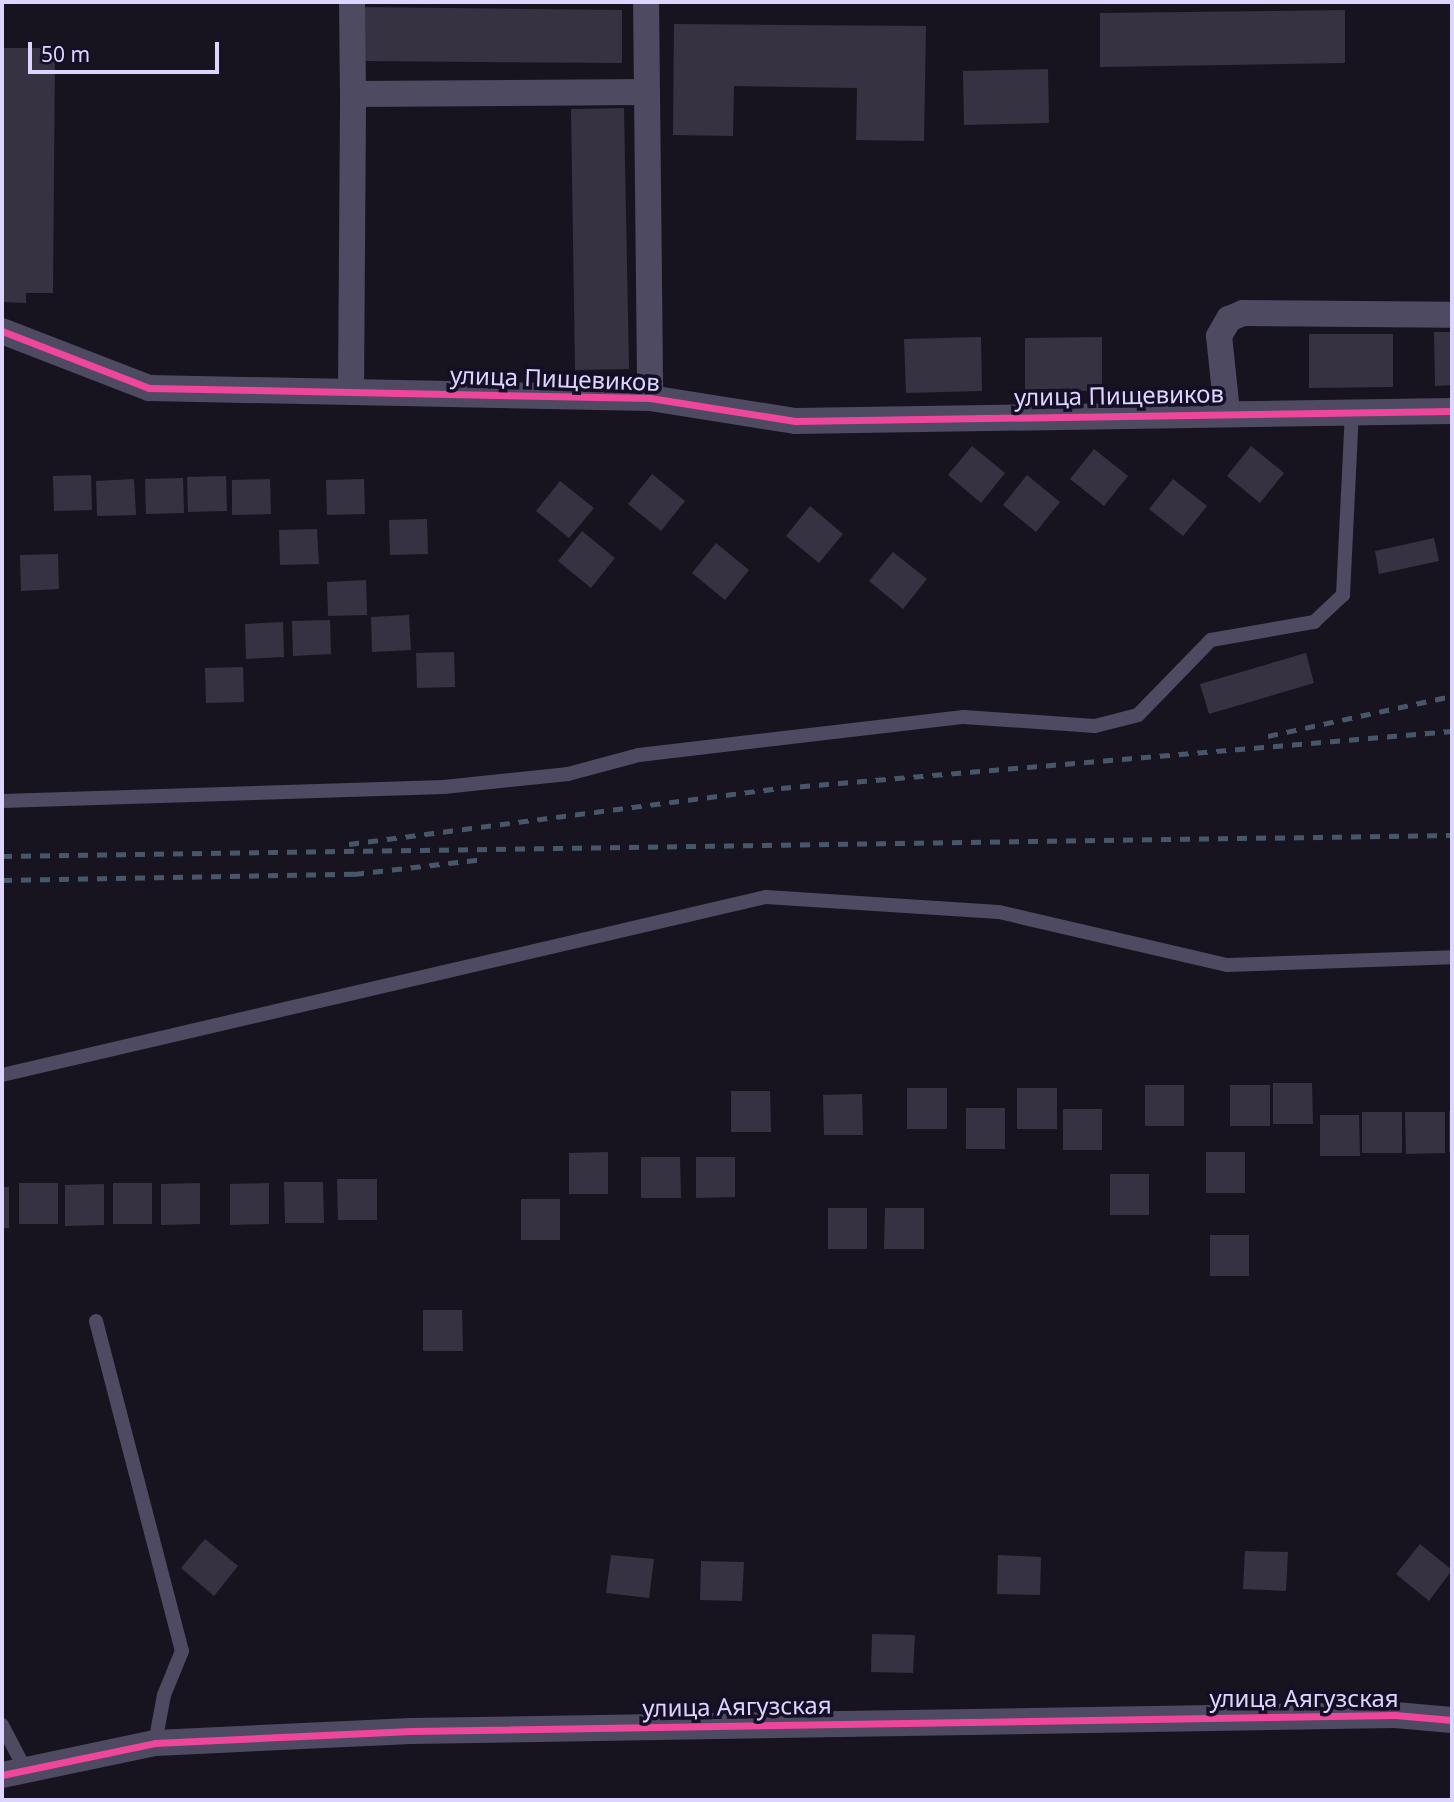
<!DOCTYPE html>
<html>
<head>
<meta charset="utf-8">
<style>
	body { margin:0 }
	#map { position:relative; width:1454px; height:1802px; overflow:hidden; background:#171420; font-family:"Noto Sans",sans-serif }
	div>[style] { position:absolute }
	.building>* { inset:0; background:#363242 }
	.service>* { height:14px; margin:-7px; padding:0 7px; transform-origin:7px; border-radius:7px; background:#4d4a61 }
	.minor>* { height:26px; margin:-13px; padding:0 13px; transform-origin:13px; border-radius:13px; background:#4d4a61 }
	.rail>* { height:5px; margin-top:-2.5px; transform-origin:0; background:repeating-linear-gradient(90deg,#46576b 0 10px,transparent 0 19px) }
	.cycleway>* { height:7px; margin:-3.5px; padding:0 3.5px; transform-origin:3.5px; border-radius:3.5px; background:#ed469a }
	span { translate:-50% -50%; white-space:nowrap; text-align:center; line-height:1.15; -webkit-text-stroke:7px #150f25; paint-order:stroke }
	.street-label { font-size:24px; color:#ddd4ff }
	.frame { position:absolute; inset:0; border:4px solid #ddd4ff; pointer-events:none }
	.scale { position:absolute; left:28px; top:42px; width:191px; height:32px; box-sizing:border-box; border:4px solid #ddd4ff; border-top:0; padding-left:9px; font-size:21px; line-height:24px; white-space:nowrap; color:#ddd4ff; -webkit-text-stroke:5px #150f25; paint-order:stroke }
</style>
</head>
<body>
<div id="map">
	<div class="building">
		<div style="clip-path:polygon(362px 7px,622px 10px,622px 63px,361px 61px)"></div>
		<div style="clip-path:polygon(1345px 10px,1345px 63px,1100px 67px,1100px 13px)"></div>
		<div style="clip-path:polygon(674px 24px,926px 26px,924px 141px,856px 140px,857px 88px,734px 86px,733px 136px,673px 135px)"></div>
		<div style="clip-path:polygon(3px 48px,55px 48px,53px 293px,26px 293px,26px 303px,2px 302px)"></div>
		<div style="clip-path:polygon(1048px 69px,1049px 123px,964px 125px,963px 71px)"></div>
		<div style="clip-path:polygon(624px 108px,629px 369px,575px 370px,571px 109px)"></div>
		<div style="clip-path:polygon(1434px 332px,1452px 332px,1452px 385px,1435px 386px)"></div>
		<div style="clip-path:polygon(1309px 334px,1393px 334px,1393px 387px,1309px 388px)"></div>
		<div style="clip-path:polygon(981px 337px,982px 391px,906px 393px,904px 339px)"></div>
		<div style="clip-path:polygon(1102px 337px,1102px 391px,1025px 391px,1025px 338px)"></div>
		<div style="clip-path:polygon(972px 446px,1005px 473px,981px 503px,948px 475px)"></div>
		<div style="clip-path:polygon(1251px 446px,1284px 473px,1260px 503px,1227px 476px)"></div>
		<div style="clip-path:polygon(1094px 449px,1128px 476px,1104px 506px,1070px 479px)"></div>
		<div style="clip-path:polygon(652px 474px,685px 501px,661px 531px,628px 504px)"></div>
		<div style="clip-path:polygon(91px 475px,92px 510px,54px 511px,53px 476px)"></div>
		<div style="clip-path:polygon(1027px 475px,1060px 502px,1036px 532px,1003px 505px)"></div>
		<div style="clip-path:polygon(226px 476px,227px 511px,188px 512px,187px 477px)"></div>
		<div style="clip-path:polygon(183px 478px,184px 513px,146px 514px,145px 479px)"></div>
		<div style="clip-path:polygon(134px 479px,136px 515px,97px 516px,96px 481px)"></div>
		<div style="clip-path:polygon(270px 479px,271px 514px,232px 515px,232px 480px)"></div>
		<div style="clip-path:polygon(364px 479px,365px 514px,327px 515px,326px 480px)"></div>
		<div style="clip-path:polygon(1173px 479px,1207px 506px,1183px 536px,1149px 509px)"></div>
		<div style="clip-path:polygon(560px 481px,594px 508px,569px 538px,536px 511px)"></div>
		<div style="clip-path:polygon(810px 506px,843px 534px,819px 563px,786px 536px)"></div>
		<div style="clip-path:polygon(427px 519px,428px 554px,390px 555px,389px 520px)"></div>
		<div style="clip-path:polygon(317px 529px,319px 564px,280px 565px,279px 530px)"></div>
		<div style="clip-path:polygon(582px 531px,615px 558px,591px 588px,558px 561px)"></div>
		<div style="clip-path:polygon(1434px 538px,1439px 561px,1379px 574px,1375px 551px)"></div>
		<div style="clip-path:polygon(716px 543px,749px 570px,725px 600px,692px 573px)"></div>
		<div style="clip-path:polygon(893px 552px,927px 579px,903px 609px,869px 581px)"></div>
		<div style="clip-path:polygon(58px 554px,59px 589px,21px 591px,20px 555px)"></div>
		<div style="clip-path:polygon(366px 580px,367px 615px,328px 616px,327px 582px)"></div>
		<div style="clip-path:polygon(409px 615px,411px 650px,372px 652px,371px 617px)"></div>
		<div style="clip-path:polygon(330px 620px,331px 654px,293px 656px,292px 621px)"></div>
		<div style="clip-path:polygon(283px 622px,284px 657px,246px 659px,245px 624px)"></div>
		<div style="clip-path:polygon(454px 652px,455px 687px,417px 688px,416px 653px)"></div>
		<div style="clip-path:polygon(1306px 653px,1314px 683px,1209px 714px,1200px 684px)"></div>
		<div style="clip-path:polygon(243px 667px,244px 702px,206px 703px,205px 668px)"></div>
		<div style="clip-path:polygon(1273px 1083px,1312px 1083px,1313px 1124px,1273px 1124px)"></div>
		<div style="clip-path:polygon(1145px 1085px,1184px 1085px,1184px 1126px,1145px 1126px)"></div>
		<div style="clip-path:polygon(1230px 1085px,1270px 1085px,1270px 1126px,1230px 1126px)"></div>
		<div style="clip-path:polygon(907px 1088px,947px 1088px,947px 1129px,907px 1129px)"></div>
		<div style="clip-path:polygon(1017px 1088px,1057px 1088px,1057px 1129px,1017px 1129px)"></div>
		<div style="clip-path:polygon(731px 1091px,770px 1091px,771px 1132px,731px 1132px)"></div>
		<div style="clip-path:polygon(862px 1094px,863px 1135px,824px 1135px,823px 1095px)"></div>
		<div style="clip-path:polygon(966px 1108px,1005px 1108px,1005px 1149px,966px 1149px)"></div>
		<div style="clip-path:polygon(1063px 1109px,1102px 1109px,1102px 1150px,1063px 1150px)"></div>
		<div style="clip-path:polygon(1449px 1111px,1452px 1111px,1452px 1152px,1449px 1152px)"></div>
		<div style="clip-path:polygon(1362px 1112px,1402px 1112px,1402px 1153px,1362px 1153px)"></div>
		<div style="clip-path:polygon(1405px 1112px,1445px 1112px,1445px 1153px,1406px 1154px)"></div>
		<div style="clip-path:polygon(1320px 1115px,1359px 1115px,1360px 1156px,1320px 1156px)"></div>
		<div style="clip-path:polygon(608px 1152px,608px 1194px,569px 1194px,569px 1153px)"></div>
		<div style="clip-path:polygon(1206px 1152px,1245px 1152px,1245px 1193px,1206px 1193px)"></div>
		<div style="clip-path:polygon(641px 1157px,680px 1157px,681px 1198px,641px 1198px)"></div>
		<div style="clip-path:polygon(696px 1157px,735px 1157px,735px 1197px,696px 1198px)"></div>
		<div style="clip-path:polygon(1110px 1174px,1149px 1174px,1149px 1215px,1110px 1215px)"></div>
		<div style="clip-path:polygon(337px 1179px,377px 1179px,377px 1220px,338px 1220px)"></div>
		<div style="clip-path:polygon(284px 1182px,323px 1182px,324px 1223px,285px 1223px)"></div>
		<div style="clip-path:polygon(19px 1183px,58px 1183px,58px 1224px,19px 1224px)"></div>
		<div style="clip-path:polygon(113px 1183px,152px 1183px,152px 1224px,113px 1224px)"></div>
		<div style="clip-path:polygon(200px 1183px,200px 1224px,161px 1225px,161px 1184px)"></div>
		<div style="clip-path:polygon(269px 1183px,269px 1224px,230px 1225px,230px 1184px)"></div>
		<div style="clip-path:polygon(104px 1184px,104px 1225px,65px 1226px,65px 1185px)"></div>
		<div style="clip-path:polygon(2px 1187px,9px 1187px,9px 1228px,2px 1228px)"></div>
		<div style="clip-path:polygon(521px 1199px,560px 1199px,560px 1240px,521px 1240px)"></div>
		<div style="clip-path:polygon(828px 1208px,867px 1208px,867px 1249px,828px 1249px)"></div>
		<div style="clip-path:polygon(885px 1208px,924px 1208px,924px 1249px,884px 1249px)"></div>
		<div style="clip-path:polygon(1210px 1235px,1249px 1235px,1249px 1276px,1210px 1276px)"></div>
		<div style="clip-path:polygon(423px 1310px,462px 1310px,463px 1351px,423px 1351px)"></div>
		<div style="clip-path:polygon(205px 1539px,238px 1566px,214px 1596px,181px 1568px)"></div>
		<div style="clip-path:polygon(1420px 1544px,1452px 1570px,1429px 1601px,1396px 1574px)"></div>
		<div style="clip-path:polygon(1245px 1551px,1288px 1552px,1286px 1591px,1243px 1589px)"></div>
		<div style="clip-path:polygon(611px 1555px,654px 1559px,649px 1598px,606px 1593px)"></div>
		<div style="clip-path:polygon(998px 1555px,1041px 1557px,1040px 1595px,997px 1594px)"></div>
		<div style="clip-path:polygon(701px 1561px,744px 1562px,742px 1601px,700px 1600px)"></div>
		<div style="clip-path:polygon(872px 1634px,915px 1635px,913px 1673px,871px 1672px)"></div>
	</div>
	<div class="service">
		<div style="left:2px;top:801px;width:442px;rotate:-1.8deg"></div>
		<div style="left:444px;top:787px;width:125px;rotate:-6deg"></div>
		<div style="left:568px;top:774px;width:73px;rotate:-15deg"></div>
		<div style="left:639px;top:755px;width:327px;rotate:-6.7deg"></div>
		<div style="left:964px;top:717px;width:131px;rotate:3.9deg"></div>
		<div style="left:1095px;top:726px;width:44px;rotate:-14.3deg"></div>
		<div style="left:1138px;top:715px;width:105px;rotate:-45.8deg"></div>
		<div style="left:1211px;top:640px;width:105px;rotate:-9.9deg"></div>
		<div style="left:1314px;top:622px;width:40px;rotate:-43deg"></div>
		<div style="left:1343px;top:595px;width:181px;rotate:-87.2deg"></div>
		<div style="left:2px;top:1075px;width:784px;rotate:-13.12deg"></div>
		<div style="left:766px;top:897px;width:233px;rotate:3.7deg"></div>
		<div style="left:999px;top:912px;width:234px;rotate:13.1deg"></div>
		<div style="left:1227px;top:965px;width:225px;rotate:-2deg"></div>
		<div style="left:96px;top:1321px;width:341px;rotate:75.4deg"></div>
		<div style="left:182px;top:1651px;width:48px;rotate:112.2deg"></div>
		<div style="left:164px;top:1695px;width:49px;rotate:100.6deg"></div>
		<div style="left:2px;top:1725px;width:47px;rotate:62.4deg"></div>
	</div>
	<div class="minor">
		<div style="left:352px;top:2px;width:92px;rotate:89.4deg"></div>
		<div style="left:353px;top:94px;width:294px;rotate:-0.4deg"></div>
		<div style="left:647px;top:92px;width:90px;rotate:-90.6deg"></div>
		<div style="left:647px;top:92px;width:306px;rotate:89.4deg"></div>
		<div style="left:2px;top:331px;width:158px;rotate:21.2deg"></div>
		<div style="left:149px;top:388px;width:501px;rotate:1.14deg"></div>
		<div style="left:650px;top:398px;width:147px;rotate:9deg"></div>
		<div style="left:795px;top:421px;width:657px;rotate:-0.87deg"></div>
		<div style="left:351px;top:392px;width:298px;rotate:-89.6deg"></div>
		<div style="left:1227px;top:412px;width:76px;rotate:-96deg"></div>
		<div style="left:1219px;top:336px;width:20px;rotate:-60deg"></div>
		<div style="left:1229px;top:319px;width:15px;rotate:-23deg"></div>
		<div style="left:1243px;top:313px;width:209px;rotate:0.5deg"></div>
		<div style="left:2px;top:1775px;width:156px;rotate:-11.8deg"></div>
		<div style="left:155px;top:1743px;width:256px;rotate:-2.7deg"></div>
		<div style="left:411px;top:1731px;width:984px;rotate:-0.93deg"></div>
		<div style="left:1395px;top:1715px;width:57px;rotate:5deg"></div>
	</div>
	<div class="rail">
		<div style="left:1268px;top:736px;width:188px;rotate:-12.3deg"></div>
		<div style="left:349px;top:844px;width:436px;rotate:-7.4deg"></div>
		<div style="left:781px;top:788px;width:673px;rotate:-4.86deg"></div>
		<div style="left:2px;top:856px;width:1450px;rotate:-0.83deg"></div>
		<div style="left:2px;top:880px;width:352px;rotate:-1deg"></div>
		<div style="left:354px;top:874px;width:131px;rotate:-6.6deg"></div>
	</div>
	<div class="cycleway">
		<div style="left:2px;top:331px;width:158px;rotate:21.2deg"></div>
		<div style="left:149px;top:388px;width:501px;rotate:1.14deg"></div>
		<div style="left:650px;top:398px;width:147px;rotate:9deg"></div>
		<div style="left:795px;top:421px;width:657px;rotate:-0.87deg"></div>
		<div style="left:2px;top:1775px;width:156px;rotate:-11.8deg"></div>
		<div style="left:155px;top:1743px;width:256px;rotate:-2.7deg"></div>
		<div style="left:411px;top:1731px;width:984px;rotate:-0.93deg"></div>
		<div style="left:1395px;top:1715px;width:57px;rotate:5deg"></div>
	</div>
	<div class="street-label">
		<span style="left:555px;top:378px;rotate:2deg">улица Пищевиков</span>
		<span style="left:1119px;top:395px;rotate:-1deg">улица Пищевиков</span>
		<span style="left:1304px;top:1698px">улица Аягузская</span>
		<span style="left:737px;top:1706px;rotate:-1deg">улица Аягузская</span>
	</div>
	<div class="frame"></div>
	<div class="scale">50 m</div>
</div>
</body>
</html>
